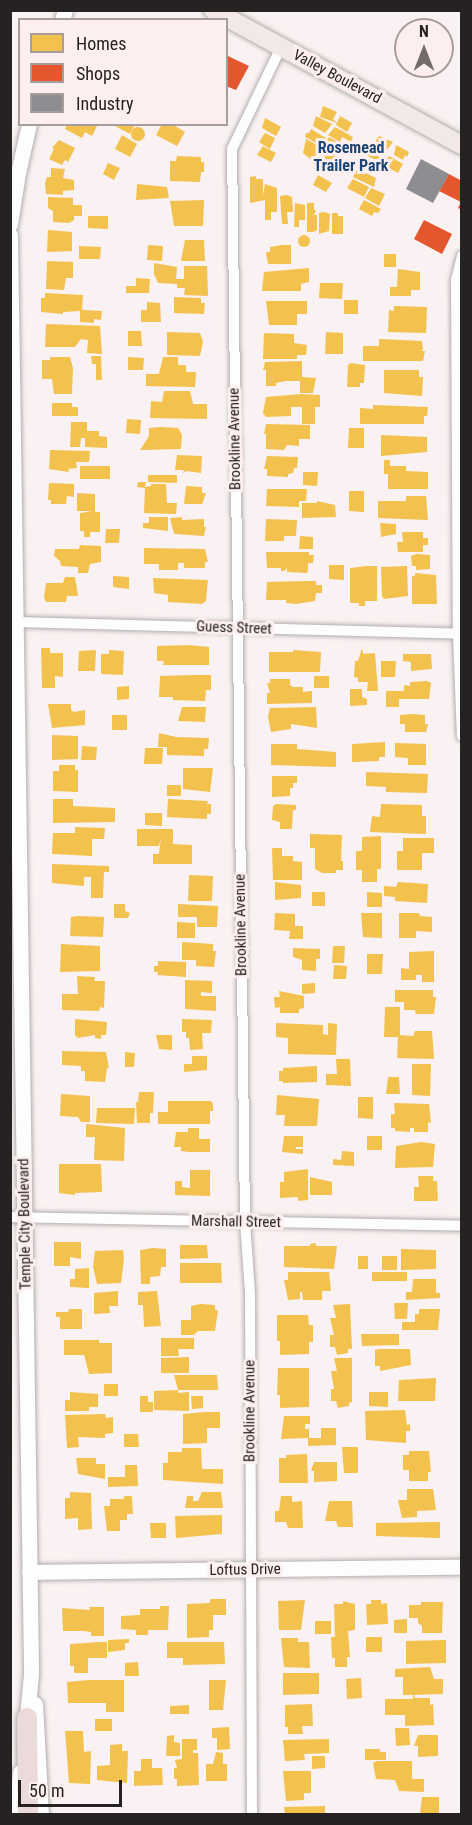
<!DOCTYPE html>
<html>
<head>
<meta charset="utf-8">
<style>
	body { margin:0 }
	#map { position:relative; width:472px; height:1825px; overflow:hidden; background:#faf2f2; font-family:"Roboto Condensed",sans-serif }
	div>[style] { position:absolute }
	.homes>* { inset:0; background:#f2c14e }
	.round { border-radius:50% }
	.shops>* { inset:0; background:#e4572e }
	.industry>* { inset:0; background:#8d8d92 }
	.roads { filter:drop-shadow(0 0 2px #b3adad) drop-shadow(0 0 2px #b3adad) }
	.street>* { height:10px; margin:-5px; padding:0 5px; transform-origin:5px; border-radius:5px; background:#fefdfd }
	.secondary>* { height:15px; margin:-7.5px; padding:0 7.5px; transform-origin:7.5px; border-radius:7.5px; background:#fefdfd }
	.primary>* { height:18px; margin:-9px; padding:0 9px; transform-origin:9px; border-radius:9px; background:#f2e8e8 }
	.highway>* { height:20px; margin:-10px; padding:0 10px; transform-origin:10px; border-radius:10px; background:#eadada }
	span { translate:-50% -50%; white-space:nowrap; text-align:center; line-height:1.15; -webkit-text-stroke:6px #fdefef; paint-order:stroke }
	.street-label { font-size:15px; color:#272222 }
	.neighbourhood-label { font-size:16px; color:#194578; font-weight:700 }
	.frame { position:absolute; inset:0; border:12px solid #272222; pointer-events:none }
	.legend { position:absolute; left:18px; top:18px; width:210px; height:108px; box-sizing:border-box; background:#fdefef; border:2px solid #a79d9d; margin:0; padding:8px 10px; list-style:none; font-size:18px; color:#272222 }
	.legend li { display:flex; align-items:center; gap:12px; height:30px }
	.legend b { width:30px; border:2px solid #a79d9d }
	.north { position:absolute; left:394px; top:18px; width:60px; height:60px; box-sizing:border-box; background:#fdefef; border:2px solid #a79d9d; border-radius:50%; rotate:0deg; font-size:16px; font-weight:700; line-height:24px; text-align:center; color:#272222 }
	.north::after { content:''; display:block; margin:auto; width:21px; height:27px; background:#716b6b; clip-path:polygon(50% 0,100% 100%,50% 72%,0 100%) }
	.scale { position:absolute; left:18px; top:1780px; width:104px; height:27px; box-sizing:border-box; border:3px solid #272222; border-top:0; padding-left:8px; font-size:18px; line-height:21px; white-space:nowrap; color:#272222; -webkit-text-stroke:4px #fdefef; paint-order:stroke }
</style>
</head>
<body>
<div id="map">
	<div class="homes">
		<div style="clip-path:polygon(323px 106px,337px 112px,333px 119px,337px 123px,320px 117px)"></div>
		<div style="clip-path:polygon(316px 116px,332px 124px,325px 133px,313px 126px)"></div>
		<div style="clip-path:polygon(340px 116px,352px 123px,347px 132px,336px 125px)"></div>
		<div style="clip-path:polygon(265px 118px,281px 127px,276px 136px,262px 128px)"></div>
		<div style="clip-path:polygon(67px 124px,94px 124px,97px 126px,92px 136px,85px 132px,82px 138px,65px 129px)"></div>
		<div style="clip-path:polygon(111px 124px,135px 124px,130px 134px)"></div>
		<div style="clip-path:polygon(162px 124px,172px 124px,185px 132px,177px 146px,156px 135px)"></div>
		<div class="round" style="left:131px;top:127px;width:14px;height:14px"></div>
		<div style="clip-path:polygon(335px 127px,353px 137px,351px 142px,342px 137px,340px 142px,328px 135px)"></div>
		<div style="clip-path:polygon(311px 129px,326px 138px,324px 144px,320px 145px,305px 137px,306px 133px,309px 133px)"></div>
		<div style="clip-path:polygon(265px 133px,275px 138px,270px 149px,259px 142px)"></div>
		<div style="clip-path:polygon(122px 135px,137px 144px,130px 157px,115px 149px)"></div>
		<div style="clip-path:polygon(379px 136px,393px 142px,386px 151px,373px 145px)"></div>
		<div style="clip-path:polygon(329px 137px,343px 145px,338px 155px,323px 147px)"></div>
		<div style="clip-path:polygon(306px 139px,321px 147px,313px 161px,303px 153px)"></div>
		<div style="clip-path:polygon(59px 140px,75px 148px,68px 162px,65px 160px,62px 165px,49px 159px,54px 149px,52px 148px)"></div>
		<div style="clip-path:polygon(396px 145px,409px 152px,407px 157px,405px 155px,403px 160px,394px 155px)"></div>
		<div style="clip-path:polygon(263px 146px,276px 153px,271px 162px,257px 155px)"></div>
		<div style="clip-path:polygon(372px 146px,386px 155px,379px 162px,366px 155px)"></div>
		<div style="clip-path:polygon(322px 149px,340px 158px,338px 163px,334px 166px,318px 158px)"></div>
		<div style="clip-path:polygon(177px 156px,201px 157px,201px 162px,204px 162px,204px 172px,201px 172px,200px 182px,170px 181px,170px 161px,176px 161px)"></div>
		<div style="clip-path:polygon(389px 156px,403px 164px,398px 173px,383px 165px)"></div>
		<div style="clip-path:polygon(365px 157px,380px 165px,376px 174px,363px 168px)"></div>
		<div style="clip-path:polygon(108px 163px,120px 168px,114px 180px,103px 174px)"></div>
		<div style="clip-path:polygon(51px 168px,65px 169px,63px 178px,74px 180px,74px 190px,63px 191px,63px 195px,46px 194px,45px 183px,47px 177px,51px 177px)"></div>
		<div style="clip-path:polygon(357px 169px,376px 178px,374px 187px,353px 177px)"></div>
		<div style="clip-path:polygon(318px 175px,332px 183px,326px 192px,313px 185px)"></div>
		<div style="clip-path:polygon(256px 176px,256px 179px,263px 179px,263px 195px,265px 184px,277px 188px,277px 212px,271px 212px,271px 220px,265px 220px,265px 200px,250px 203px,250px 177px)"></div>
		<div style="clip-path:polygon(353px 179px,369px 187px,364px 197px,347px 188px)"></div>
		<div style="clip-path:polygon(137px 184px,167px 187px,169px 198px,136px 200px)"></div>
		<div style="clip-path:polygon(371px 188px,385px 194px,379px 206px,365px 198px)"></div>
		<div style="clip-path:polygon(287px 195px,292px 197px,293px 212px,287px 212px,288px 224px,282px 224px,280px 196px)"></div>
		<div style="clip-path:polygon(48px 197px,73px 198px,73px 205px,82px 205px,82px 216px,74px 216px,74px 220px,69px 223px,53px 222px,53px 211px,48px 208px)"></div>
		<div style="clip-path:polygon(204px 200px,203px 226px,174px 226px,170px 201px)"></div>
		<div style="clip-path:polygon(364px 200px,381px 209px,378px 213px,374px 212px,372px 216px,359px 209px)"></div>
		<div style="clip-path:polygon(295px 203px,305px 205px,305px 220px,299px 220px,299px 227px,294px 227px)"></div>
		<div style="clip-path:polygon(307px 203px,314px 203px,314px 210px,316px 210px,314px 215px,317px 215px,317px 230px,313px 232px,307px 232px)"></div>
		<div style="clip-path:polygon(324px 212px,330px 214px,329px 231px,319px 234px,319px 213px)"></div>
		<div style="clip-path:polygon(332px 213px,338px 213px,338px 216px,343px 216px,343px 234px,332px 234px)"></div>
		<div style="clip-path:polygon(88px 216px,108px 216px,108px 229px,88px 228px)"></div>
		<div style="clip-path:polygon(48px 230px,72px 232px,72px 251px,47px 252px)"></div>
		<div class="round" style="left:298px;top:235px;width:12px;height:12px"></div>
		<div style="clip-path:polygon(185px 240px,204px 240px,205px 261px,181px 261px)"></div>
		<div style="clip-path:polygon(148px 245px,163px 246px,162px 261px,147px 260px)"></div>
		<div style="clip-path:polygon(282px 245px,291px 245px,291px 264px,268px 264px,266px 252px,270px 252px,270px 247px)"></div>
		<div style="clip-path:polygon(79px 246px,101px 247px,100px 259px,79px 259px)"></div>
		<div style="clip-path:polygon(384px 254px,396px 254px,396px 267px,384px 267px)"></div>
		<div style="clip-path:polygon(47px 261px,73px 262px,73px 278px,66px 278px,64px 290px,46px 289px)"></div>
		<div style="clip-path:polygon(154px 263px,177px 267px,176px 279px,184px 279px,184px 266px,207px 266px,208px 296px,184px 295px,185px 288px,177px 288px,177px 284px,158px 283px,154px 274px)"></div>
		<div style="clip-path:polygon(309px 268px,309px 282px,301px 284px,301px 291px,262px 291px,264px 272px)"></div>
		<div style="clip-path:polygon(398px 269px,420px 272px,420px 290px,411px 290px,411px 296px,390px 296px,390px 287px,397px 287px)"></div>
		<div style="clip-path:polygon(136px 278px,150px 279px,149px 293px,126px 293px,126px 286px,136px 286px)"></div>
		<div style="clip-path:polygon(320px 283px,343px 283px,342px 299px,319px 298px)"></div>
		<div style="clip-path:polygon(45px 293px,83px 295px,82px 310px,102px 311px,101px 320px,94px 319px,94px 323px,80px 322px,80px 311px,63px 312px,63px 314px,41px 312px,41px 298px,45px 298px)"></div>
		<div style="clip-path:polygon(174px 297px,201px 298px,201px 303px,205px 303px,204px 314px,174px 313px)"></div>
		<div style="clip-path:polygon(344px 300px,358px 300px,358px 314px,344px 314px)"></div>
		<div style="clip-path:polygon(266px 301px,307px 301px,307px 314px,297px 314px,297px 325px,269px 325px)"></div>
		<div style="clip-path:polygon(147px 302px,160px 303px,161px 322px,141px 322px,141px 310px,147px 310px)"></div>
		<div style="clip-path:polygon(394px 306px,427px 307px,426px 333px,388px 332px,389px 310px,394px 311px)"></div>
		<div style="clip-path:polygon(46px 324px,100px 326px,102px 354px,87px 353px,88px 340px,81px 339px,75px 347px,45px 347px)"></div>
		<div style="clip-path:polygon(128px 331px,141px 331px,142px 346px,128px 346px)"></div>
		<div style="clip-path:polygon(167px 332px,200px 333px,203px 342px,200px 356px,167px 355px)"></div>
		<div style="clip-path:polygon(326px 332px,343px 333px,343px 354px,325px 354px)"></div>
		<div style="clip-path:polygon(264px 333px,294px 334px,294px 343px,307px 345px,306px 355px,297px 355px,297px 359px,263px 359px)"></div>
		<div style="clip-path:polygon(379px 339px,422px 341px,423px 350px,421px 351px,425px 351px,423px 361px,363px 361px,363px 346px,379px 346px)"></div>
		<div style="clip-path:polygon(91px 356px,101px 356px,102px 380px,96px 380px,96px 364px,92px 364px)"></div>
		<div style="clip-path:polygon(50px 357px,70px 357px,73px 368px,72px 394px,54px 394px,52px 379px,42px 379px,42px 360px,50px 360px)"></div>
		<div style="clip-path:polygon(128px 357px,144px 358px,143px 370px,128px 370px)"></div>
		<div style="clip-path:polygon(163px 357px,178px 357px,178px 365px,186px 365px,186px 372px,196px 372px,195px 387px,146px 386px,146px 374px,159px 374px)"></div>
		<div style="clip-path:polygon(302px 361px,302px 377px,316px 378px,313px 393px,300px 393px,300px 381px,286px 381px,276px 383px,276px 386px,266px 386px,266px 370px,263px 370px,265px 362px)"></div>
		<div style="clip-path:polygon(351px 363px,365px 365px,364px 383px,360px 383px,360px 387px,347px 387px,348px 365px)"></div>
		<div style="clip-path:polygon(384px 370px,419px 370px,419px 377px,423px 377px,422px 396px,384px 393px)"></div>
		<div style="clip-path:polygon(164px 391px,190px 391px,193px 404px,207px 404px,207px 419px,150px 418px,151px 401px,162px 402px)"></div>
		<div style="clip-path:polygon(301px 394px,320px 395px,320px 407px,315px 407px,315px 424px,302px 424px,302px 407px,291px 407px,291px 416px,266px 417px,263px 413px,266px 397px)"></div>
		<div style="clip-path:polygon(52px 403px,72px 403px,72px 407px,78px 407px,78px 416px,52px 416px)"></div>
		<div style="clip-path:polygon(373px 405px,428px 407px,427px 416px,424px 416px,424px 424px,360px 424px,360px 408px,373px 409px)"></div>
		<div style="clip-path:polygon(127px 419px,141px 420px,140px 434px,126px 433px)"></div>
		<div style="clip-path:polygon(71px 422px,87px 422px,87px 431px,99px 431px,99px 436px,107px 437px,107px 448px,85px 447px,85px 438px,81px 438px,80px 447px,70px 447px)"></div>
		<div style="clip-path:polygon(266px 424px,310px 425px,310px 439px,299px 439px,299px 446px,287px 445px,284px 450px,266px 449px,266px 434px,264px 434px)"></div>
		<div style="clip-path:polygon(161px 427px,178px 428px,182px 435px,181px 449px,140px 450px,149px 436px,149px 428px)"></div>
		<div style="clip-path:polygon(349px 428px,364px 428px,364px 448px,348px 448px)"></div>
		<div style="clip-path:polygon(381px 435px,427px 437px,427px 452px,381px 456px)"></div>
		<div style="clip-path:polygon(50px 450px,90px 451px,89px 462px,76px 462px,77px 468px,68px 469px,69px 472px,49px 469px)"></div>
		<div style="clip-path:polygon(177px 455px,202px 456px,201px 473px,187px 471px,183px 473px,184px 470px,175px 470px)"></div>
		<div style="clip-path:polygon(267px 456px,298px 457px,297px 468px,294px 468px,293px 473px,288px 474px,288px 477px,267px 476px,267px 469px,264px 469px)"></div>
		<div style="clip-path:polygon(384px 460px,390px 460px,390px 466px,406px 466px,406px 471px,428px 472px,428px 489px,388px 489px,388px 474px,384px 474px)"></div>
		<div style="clip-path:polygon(80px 466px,110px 466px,110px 479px,80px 479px)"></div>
		<div style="clip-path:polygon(303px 472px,318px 472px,317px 486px,303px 485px)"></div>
		<div style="clip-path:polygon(148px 475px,177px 475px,177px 483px,148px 482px)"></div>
		<div style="clip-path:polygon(138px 482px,146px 482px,145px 487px,151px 486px,151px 484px,166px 484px,167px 503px,177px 503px,176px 514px,144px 513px,145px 488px,137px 487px)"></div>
		<div style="clip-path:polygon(49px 483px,74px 484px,74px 497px,67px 496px,66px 504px,51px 504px,51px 500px,48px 500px)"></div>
		<div style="clip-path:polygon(186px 486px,202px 487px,202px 493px,206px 493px,202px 504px,184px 504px)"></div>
		<div style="clip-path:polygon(267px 489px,307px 489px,306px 501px,299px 501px,299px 507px,266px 506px)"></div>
		<div style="clip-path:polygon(349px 491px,364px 491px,364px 512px,349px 511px)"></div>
		<div style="clip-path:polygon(77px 493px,95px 494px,95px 512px,100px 512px,100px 532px,90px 532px,90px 537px,84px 537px,84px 531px,80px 531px,80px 513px,92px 511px,77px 511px)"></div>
		<div style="clip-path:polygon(406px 496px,426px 496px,428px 520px,378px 518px,378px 501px,406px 501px)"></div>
		<div style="clip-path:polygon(317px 501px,335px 505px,336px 517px,302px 518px,302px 503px,317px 503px)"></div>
		<div style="clip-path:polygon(149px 517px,168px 517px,168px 531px,143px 528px,143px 523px,149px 523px)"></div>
		<div style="clip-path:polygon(182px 517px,182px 520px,204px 519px,204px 527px,206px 527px,204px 536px,174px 534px,170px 518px)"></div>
		<div style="clip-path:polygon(266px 519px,297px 520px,296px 536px,284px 536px,284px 541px,265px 541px)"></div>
		<div style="clip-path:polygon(380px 523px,396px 524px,396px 534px,381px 537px)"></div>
		<div style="clip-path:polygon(106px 529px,120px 529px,119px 543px,105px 543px)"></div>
		<div style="clip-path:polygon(402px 532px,423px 532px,423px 538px,428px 538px,428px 545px,423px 545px,423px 552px,398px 552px,397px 542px,403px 542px)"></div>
		<div style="clip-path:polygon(300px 536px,313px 537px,313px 549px,299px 549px)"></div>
		<div style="clip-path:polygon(80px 545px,101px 546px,101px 562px,90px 564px,88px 573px,78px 573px,78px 567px,61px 566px,60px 561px,54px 556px,55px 549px,79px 549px)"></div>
		<div style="clip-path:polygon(144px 548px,205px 549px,208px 562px,205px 562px,205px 568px,184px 568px,184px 563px,178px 563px,178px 570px,159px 570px,159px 564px,144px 564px)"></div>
		<div style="clip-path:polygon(266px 552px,309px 552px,309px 555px,314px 555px,313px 563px,308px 563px,308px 572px,306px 573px,287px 572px,287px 568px,284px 571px,281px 571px,281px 568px,267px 568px)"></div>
		<div style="clip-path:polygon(416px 554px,430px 555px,430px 569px,416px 570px,416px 566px,412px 566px,411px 556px)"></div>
		<div style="clip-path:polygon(329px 565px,344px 565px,344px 580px,329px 579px)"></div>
		<div style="clip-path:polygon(367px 566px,377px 566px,377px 601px,365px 601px,365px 606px,359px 606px,359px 603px,350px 603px,350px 568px)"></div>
		<div style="clip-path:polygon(407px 566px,408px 596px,384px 599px,382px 596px,381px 567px)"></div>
		<div style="clip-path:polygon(415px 573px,436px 575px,437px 604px,412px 604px,412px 576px,415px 576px)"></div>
		<div style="clip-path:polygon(113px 576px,129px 577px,129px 589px,113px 587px)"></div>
		<div style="clip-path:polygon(65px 577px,75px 577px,78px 596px,67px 596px,66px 602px,46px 602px,44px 597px,46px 583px,63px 583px)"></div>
		<div style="clip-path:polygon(153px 578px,208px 580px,206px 601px,202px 604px,168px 602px,168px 595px,154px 593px)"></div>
		<div style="clip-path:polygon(306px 581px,316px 581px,316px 585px,322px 585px,322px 593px,316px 593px,315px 601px,296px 604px,286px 603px,286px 600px,266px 600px,267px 582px)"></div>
		<div style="clip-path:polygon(188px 645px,209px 647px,209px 665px,163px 665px,164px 661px,157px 661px,157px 646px)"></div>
		<div style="clip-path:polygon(41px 648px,50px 648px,50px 653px,63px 653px,63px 677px,55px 676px,55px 688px,42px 688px)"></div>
		<div style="clip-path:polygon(362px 648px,363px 654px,375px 653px,378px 691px,367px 691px,368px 682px,358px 682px,358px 678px,354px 677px,355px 661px,358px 661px)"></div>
		<div style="clip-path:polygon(96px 650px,95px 671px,78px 671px,79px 651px)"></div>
		<div style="clip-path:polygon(109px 650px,124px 651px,123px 675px,101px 674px,101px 654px,109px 654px)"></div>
		<div style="clip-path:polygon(293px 650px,321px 652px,320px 672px,269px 672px,269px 652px,293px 652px)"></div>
		<div style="clip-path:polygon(403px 654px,431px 654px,432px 669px,411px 671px,411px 662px,403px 661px)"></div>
		<div style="clip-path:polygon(381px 661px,396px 661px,395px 677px,381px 677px)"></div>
		<div style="clip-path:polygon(193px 675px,211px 675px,211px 690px,206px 690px,205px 701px,173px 700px,173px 697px,159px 697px,160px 676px)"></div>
		<div style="clip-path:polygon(314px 676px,329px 676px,329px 688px,314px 688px)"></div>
		<div style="clip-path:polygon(270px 679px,290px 679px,290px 685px,293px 687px,303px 687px,303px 692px,312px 691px,312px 703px,267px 704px,267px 693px,270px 693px,267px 683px,270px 683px)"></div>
		<div style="clip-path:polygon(427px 681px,431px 683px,429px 699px,399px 699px,399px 707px,386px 707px,386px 691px,404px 691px,404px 685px,410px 686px,410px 682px)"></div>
		<div style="clip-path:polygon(129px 686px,129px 699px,117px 700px,117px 687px)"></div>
		<div style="clip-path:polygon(350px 689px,362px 689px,362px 697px,367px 699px,367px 705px,350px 706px)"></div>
		<div style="clip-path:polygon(48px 704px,71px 704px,71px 710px,74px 712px,85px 710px,85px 725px,52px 728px)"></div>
		<div style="clip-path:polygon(182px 707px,206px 707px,205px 722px,178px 721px)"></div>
		<div style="clip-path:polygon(316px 707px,317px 728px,291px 724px,291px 729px,271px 732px,268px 717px,270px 708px)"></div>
		<div style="clip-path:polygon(413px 714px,425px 715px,425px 724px,428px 724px,426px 732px,405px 732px,405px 724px,400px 724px,400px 715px)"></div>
		<div style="clip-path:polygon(112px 715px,127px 715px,127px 730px,112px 730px)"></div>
		<div style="clip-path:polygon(159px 733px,176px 737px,209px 738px,208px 749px,204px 749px,204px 756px,167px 755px,167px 747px,158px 747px)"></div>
		<div style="clip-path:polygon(52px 735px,78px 736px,78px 759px,52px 760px)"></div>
		<div style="clip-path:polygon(385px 742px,385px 757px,379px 757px,379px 761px,352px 762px,352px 744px)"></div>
		<div style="clip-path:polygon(395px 743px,426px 744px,426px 765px,408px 765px,408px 758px,395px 757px)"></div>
		<div style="clip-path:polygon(271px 744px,297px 744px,297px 749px,336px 752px,336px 767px,271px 765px)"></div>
		<div style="clip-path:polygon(82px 746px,97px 747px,96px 760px,81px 760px)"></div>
		<div style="clip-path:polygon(145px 748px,163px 748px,162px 764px,144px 764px)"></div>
		<div style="clip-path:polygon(59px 765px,75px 765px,75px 770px,78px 770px,78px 792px,53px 791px,53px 771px,59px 771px)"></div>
		<div style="clip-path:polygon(183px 768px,213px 768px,210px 792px,183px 789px)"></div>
		<div style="clip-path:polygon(366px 772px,428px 774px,427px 793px,386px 792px,386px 787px,366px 786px)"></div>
		<div style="clip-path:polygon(272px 776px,297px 776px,297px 783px,293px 783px,293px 788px,290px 788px,290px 796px,272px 797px)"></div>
		<div style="clip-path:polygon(167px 785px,181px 785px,181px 796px,167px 796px)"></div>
		<div style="clip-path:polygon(53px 799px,73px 799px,73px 806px,115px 808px,115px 822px,53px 823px)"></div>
		<div style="clip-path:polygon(168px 799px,208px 801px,207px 804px,211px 804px,211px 814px,207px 814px,207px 819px,167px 817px)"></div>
		<div style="clip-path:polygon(276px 804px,296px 805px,296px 810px,293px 810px,292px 829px,280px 829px,280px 822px,272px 820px,273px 806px)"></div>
		<div style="clip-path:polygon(381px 804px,422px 805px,422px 816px,426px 816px,426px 834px,370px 832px,372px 816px,380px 817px)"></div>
		<div style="clip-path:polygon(145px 813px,162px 813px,162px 826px,145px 825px)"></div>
		<div style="clip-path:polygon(75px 827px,105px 828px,104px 839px,92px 839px,92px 856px,52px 854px,53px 833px,75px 833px)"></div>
		<div style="clip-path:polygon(137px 829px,173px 829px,173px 844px,192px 845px,192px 864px,153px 864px,153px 854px,159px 854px,161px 837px,159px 846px,137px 846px)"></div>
		<div style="clip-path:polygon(310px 834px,342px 835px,341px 861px,343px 861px,343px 870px,336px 870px,336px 873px,322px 873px,315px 869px,315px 848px,310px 848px)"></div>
		<div style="clip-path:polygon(381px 836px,381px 869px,377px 869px,377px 882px,362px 882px,362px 870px,356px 870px,356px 851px,362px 851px,362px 837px)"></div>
		<div style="clip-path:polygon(403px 838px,434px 838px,434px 853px,422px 853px,422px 870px,397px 870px,397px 851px,403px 851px)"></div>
		<div style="clip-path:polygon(272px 848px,282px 848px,282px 856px,293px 856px,293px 861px,302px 862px,302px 880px,273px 880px)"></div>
		<div style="clip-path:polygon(52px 864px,109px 866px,109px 872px,104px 872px,103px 898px,91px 898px,91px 877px,84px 877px,84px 886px,52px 883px)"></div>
		<div style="clip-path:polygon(189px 875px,213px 876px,212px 901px,188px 901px)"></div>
		<div style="clip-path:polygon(275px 882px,301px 885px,301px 898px,275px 900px)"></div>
		<div style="clip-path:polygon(398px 882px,428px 884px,427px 903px,395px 901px,395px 897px,384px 896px,384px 886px,396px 887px)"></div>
		<div style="clip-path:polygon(312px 892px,325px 892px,325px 906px,312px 906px)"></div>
		<div style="clip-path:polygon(367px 892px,382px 893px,382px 907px,367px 907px)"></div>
		<div style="clip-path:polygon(114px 904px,125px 904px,125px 911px,130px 913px,128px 918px,114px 918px)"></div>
		<div style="clip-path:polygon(178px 904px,218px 906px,217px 927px,197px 927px,197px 917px,178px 917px)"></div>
		<div style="clip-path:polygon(275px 913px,295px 914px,295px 926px,303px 926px,303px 939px,289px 939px,290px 931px,274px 930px)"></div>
		<div style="clip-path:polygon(361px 913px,382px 913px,382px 938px,363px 937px)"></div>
		<div style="clip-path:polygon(399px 913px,419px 913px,420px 916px,432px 917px,432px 932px,416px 931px,416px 938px,399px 938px)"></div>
		<div style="clip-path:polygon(78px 916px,104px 917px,103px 937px,70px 936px,71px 917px)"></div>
		<div style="clip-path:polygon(177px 922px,195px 923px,195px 938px,177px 938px)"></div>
		<div style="clip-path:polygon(182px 942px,213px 944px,213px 951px,216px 951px,214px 967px,196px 966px,196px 960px,182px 960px)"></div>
		<div style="clip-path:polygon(61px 944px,100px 946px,100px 971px,60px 972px)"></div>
		<div style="clip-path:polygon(333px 946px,345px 946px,344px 963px,332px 963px)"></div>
		<div style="clip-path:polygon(293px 948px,320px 949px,320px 959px,316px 959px,316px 971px,302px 970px,302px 960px,293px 957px)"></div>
		<div style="clip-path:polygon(434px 951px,434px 982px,422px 982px,422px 975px,416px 975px,416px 980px,401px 980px,401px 968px,409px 969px,409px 952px)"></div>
		<div style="clip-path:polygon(367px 954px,383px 954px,382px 974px,367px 974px)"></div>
		<div style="clip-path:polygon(158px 961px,186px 962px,186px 977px,157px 975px,158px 972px,154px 972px,154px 966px,158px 966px)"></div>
		<div style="clip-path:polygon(334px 965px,347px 966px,346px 979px,333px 979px)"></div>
		<div style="clip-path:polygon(77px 976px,95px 977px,94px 981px,105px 981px,104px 1008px,100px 1007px,99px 1011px,62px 1010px,62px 994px,78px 994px)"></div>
		<div style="clip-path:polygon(185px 980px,212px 981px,212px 993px,201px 992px,201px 996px,216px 996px,216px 1011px,185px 1009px)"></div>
		<div style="clip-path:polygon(315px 983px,315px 993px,302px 994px,302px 984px)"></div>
		<div style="clip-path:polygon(395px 990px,433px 990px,433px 997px,436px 997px,434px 1014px,416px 1014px,415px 1010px,404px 1010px,404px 1002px,395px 1002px)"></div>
		<div style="clip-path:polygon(279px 991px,304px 996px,304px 1008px,299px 1009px,299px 1013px,280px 1013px,280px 1007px,275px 1008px,274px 997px,280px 997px)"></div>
		<div style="clip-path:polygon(385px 1007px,400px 1007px,400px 1035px,413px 1036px,415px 1031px,432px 1031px,434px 1059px,397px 1058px,398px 1037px,384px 1037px)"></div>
		<div style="clip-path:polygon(75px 1019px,107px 1022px,106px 1035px,101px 1035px,101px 1039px,95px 1038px,95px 1035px,78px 1038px,75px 1035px)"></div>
		<div style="clip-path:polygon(182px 1019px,212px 1020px,211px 1033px,202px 1033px,203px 1049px,190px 1050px,189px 1038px,186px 1038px,186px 1032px,182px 1032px)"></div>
		<div style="clip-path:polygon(276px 1023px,323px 1025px,323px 1034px,328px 1035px,328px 1023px,337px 1024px,336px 1055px,288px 1054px,288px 1038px,276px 1037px)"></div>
		<div style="clip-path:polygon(156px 1035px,172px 1035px,172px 1050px,159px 1049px)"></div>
		<div style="clip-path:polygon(62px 1051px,106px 1052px,109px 1068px,107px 1068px,105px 1082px,85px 1081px,85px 1071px,81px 1071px,81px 1066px,62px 1065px)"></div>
		<div style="clip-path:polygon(125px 1052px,135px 1053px,134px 1067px,125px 1067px)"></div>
		<div style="clip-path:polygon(192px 1056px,207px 1056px,207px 1070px,184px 1072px,184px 1064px,192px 1064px)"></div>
		<div style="clip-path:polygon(336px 1059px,350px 1059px,351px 1086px,326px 1085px,326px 1074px,337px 1074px)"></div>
		<div style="clip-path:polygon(412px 1064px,431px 1064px,430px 1096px,412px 1095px)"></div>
		<div style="clip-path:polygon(317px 1066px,317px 1082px,283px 1083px,283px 1081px,279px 1081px,279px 1071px,283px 1071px,283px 1068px)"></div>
		<div style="clip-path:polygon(388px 1077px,399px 1077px,400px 1094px,386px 1094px)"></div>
		<div style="clip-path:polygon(139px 1092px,154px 1092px,153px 1113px,150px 1113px,150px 1123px,137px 1123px,136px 1102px,138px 1102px)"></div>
		<div style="clip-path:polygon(61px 1094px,90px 1096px,90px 1122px,81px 1122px,78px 1117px,60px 1116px)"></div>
		<div style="clip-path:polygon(277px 1095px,319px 1099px,317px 1126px,284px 1126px,285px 1115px,276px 1115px)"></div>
		<div style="clip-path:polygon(358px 1097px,373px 1097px,373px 1119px,358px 1118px)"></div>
		<div style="clip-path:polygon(168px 1101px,210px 1101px,213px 1103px,213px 1111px,210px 1111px,210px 1124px,158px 1124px,158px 1112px,168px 1112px)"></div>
		<div style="clip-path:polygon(394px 1103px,429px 1104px,431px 1123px,428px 1122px,428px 1132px,414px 1132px,414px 1128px,410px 1128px,410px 1132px,395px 1131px,395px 1128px,391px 1128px,391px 1114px,395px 1114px)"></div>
		<div style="clip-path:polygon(97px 1108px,135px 1108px,134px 1124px,96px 1123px)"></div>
		<div style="clip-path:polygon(86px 1124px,125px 1128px,124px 1161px,94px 1160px,95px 1137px,86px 1137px)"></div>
		<div style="clip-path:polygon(188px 1128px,199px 1128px,199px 1139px,210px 1139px,210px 1152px,188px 1152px,181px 1151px,181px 1147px,174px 1147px,176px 1132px,188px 1132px)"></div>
		<div style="clip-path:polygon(284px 1136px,303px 1136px,303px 1147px,296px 1147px,296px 1149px,303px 1149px,303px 1154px,282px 1152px)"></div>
		<div style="clip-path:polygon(367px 1136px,382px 1136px,382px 1150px,367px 1150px)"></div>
		<div style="clip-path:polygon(421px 1142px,435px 1144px,433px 1167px,395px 1168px,396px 1146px)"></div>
		<div style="clip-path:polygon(342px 1151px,354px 1152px,354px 1166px,333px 1165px,333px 1159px,341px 1160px)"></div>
		<div style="clip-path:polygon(59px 1164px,101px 1164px,102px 1192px,75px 1193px,75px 1195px,59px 1193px)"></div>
		<div style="clip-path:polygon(308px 1169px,308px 1200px,298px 1201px,298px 1197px,280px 1198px,280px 1182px,284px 1182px,284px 1172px)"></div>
		<div style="clip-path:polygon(190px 1170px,210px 1170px,210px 1196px,175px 1195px,175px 1181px,182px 1181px,182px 1187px,190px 1188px)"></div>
		<div style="clip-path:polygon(418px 1176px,433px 1176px,433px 1181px,437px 1181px,438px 1201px,414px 1201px,414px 1187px,419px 1187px)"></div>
		<div style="clip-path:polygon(310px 1177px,332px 1182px,332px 1195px,310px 1195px)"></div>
		<div style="clip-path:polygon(54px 1242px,81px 1242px,81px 1259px,70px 1257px,70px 1266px,54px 1266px)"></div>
		<div style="clip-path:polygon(316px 1243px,316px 1246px,337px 1246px,334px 1269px,284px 1267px,284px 1246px,310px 1246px,310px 1244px)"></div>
		<div style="clip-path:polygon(180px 1245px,207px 1245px,208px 1258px,180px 1259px)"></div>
		<div style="clip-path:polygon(153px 1248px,166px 1249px,166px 1267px,161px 1267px,160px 1276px,150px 1277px,150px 1284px,141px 1284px,140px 1250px)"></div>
		<div style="clip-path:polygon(401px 1249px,436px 1250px,436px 1269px,401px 1270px)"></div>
		<div style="clip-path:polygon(123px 1250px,124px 1259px,121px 1283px,97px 1284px,93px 1267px,95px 1251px)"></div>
		<div style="clip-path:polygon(358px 1256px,368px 1256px,368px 1269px,358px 1269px)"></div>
		<div style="clip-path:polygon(382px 1256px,397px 1256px,397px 1270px,382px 1270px)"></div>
		<div style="clip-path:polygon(180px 1263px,221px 1263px,222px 1283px,180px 1283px)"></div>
		<div style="clip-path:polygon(89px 1268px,89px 1288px,70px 1287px,70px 1279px,75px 1279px,75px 1269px)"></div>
		<div style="clip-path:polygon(288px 1272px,329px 1272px,331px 1291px,322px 1291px,322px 1300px,303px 1300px,302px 1292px,300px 1292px,300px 1299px,288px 1300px,284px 1280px,288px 1280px)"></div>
		<div style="clip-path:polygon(372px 1272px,407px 1272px,407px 1281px,372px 1281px)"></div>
		<div style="clip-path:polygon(413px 1279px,436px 1279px,436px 1293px,440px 1293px,440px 1298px,406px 1300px,406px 1292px,412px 1292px)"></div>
		<div style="clip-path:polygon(118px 1291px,118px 1306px,109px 1306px,110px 1313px,94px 1314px,94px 1293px)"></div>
		<div style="clip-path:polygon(157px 1291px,161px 1326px,144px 1327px,143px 1305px,138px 1305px,138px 1292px)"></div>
		<div style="clip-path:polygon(394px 1303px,408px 1303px,407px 1319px,395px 1319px)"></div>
		<div style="clip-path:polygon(200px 1304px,215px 1305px,215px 1310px,218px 1310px,215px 1331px,198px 1331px,194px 1335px,181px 1335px,181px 1320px,191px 1320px,191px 1306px)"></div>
		<div style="clip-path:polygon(350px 1304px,352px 1349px,348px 1349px,348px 1353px,337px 1355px,335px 1347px,330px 1347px,330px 1335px,334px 1335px,330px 1318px,336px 1318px,333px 1305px)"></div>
		<div style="clip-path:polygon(69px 1309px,82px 1309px,82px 1329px,60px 1329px,60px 1317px,56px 1317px,56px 1312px,68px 1312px)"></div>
		<div style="clip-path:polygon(419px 1309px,440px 1309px,438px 1330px,402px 1330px,402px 1322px,415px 1322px,415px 1314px,419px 1314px)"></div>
		<div style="clip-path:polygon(277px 1315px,308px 1315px,309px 1325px,313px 1325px,313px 1342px,309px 1342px,309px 1354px,280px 1355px,280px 1341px,277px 1341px)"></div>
		<div style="clip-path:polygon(361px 1334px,399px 1334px,399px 1345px,362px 1346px)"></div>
		<div style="clip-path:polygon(161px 1338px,194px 1338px,194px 1349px,178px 1349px,179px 1356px,161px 1356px)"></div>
		<div style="clip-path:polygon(64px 1340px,99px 1340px,99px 1343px,112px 1343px,112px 1373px,89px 1374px,84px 1355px,64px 1355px)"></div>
		<div style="clip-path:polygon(379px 1349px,410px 1349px,411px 1365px,380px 1371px,380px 1366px,375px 1366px,375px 1350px)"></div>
		<div style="clip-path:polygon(189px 1357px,189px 1373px,161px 1373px,161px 1358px)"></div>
		<div style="clip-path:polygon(334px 1358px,352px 1358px,352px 1402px,349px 1403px,349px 1406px,338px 1408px,336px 1401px,331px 1401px,331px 1389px,334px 1389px,331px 1371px,337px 1371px)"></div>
		<div style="clip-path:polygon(278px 1368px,309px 1368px,309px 1407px,280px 1408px,280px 1395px,277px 1395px)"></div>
		<div style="clip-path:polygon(174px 1375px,217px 1375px,218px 1390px,178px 1390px)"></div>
		<div style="clip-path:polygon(436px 1378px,435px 1401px,398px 1401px,399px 1380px)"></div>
		<div style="clip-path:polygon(104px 1384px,118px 1384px,118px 1396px,104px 1396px)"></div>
		<div style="clip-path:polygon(178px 1390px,178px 1393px,189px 1392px,189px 1411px,154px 1410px,154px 1391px)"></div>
		<div style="clip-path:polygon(70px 1392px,98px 1394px,98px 1407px,89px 1407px,89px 1411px,65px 1411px,65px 1400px,70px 1400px)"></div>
		<div style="clip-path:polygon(369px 1392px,388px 1392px,388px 1407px,369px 1406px)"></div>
		<div style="clip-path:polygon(140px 1396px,148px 1396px,148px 1402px,153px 1402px,153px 1412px,140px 1412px)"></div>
		<div style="clip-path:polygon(191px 1396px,203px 1396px,203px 1408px,192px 1409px)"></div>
		<div style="clip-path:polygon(405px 1410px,407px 1425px,410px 1424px,410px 1431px,406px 1431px,406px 1443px,366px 1440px,365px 1411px)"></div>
		<div style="clip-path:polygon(205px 1412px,220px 1412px,220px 1428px,207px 1428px,207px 1443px,183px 1444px,183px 1414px)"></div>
		<div style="clip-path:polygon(105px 1414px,106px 1418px,113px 1417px,113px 1433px,105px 1434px,105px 1438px,78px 1437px,79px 1447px,67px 1448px,65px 1415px)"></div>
		<div style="clip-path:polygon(284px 1416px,310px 1416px,310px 1424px,305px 1424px,305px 1429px,309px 1429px,309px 1438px,321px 1438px,321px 1428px,336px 1428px,336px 1445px,308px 1446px,308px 1438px,281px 1439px)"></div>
		<div style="clip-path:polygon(124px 1434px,138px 1434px,139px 1447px,124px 1447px)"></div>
		<div style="clip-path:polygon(342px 1447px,358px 1447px,358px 1473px,344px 1473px)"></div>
		<div style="clip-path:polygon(182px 1448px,201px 1448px,202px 1469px,223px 1469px,223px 1484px,163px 1480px,163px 1463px,168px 1463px,168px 1452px,182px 1452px)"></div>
		<div style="clip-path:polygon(409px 1451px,429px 1451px,431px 1472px,428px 1472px,428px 1481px,409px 1481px,409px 1470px,403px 1470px,403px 1455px,409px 1455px)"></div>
		<div style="clip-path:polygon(307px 1454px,308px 1483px,279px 1483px,279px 1458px,286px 1458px,286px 1455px)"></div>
		<div style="clip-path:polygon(76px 1458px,96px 1458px,96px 1464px,105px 1464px,105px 1479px,78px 1474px)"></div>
		<div style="clip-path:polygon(314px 1462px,337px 1462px,337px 1481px,314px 1482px,314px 1471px,311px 1471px)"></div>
		<div style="clip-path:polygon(125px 1465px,137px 1465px,138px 1486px,108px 1487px,108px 1477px,125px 1477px)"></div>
		<div style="clip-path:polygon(407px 1489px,433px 1489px,436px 1510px,417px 1511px,417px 1517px,402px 1518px,398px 1500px,407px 1500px)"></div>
		<div style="clip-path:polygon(70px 1492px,91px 1493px,92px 1529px,78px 1530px,78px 1518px,65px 1519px,65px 1498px,70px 1498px)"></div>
		<div style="clip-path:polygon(202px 1492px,221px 1492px,223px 1508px,185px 1508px,187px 1496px,193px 1496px,193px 1501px,198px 1501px)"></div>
		<div style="clip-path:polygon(124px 1496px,132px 1496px,133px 1514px,127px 1514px,127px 1520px,120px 1520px,120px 1531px,107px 1531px,104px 1506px,110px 1506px,110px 1499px,124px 1499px)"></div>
		<div style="clip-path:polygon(281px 1496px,292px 1496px,292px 1502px,302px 1501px,303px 1528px,288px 1528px,286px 1522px,275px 1522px,275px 1511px,279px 1511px)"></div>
		<div style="clip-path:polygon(329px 1501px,352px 1501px,353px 1527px,338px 1527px,336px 1521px,325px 1521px)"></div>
		<div style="clip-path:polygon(222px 1515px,222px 1534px,176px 1538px,175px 1516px)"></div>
		<div style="clip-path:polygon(440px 1522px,440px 1538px,376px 1536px,376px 1523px)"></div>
		<div style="clip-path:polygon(150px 1523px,166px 1523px,166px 1538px,151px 1538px)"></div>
		<div style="clip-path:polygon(210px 1599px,226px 1599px,226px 1615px,213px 1615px,213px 1630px,209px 1630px,209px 1637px,187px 1638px,187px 1604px,210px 1603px)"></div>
		<div style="clip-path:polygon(305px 1600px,301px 1630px,279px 1630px,278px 1601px)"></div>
		<div style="clip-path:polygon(371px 1600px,381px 1600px,381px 1604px,387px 1603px,388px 1624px,367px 1625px,366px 1604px,371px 1604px)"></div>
		<div style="clip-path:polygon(343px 1601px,355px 1604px,355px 1630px,348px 1631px,350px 1657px,347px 1657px,347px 1667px,335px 1667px,335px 1658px,332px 1658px,331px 1637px,335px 1637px,334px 1604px,343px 1604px)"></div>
		<div style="clip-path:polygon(421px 1602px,443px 1602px,442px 1633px,422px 1633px,422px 1626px,418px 1623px,418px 1618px,409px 1618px,409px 1605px,421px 1605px)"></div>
		<div style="clip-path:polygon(160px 1606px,169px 1606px,168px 1630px,148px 1630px,148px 1635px,136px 1635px,136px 1630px,121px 1629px,121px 1616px,140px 1615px,140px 1609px,160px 1609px)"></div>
		<div style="clip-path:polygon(89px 1607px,104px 1607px,104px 1636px,91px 1636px,91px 1632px,84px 1631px,63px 1631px,62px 1608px,90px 1610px)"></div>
		<div style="clip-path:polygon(407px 1619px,407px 1633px,394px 1633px,394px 1620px)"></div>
		<div style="clip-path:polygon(315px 1621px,331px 1621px,331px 1634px,315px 1634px)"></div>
		<div style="clip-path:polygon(366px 1637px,382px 1637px,382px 1652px,366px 1652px)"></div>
		<div style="clip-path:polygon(281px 1638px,298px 1638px,298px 1642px,309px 1642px,310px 1668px,284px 1667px)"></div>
		<div style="clip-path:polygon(129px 1639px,129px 1643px,125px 1643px,125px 1650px,108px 1652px,108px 1640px)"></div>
		<div style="clip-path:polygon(446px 1640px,446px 1663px,406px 1664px,406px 1641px)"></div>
		<div style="clip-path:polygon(100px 1642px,107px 1642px,107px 1658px,88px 1658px,88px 1673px,74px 1673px,74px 1666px,70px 1666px,70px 1644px)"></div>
		<div style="clip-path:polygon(167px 1642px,224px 1642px,225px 1664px,183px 1665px,183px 1658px,167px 1658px)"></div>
		<div style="clip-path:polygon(138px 1662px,139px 1676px,125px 1676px,125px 1663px)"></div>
		<div style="clip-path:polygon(430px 1667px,434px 1679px,443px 1679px,443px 1694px,414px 1695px,415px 1698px,430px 1698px,430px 1705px,433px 1704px,434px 1725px,405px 1726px,405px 1715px,385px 1715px,385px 1699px,413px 1699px,413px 1695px,403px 1695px,403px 1677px,395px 1677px,395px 1669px)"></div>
		<div style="clip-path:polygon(283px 1673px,319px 1673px,319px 1694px,283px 1695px)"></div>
		<div style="clip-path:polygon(361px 1678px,362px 1698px,347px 1699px,346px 1679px)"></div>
		<div style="clip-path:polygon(88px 1680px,124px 1680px,124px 1712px,106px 1712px,106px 1703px,68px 1703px,67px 1682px)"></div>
		<div style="clip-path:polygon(209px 1680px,226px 1680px,223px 1710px,209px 1710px)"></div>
		<div style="clip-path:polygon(312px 1704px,313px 1726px,302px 1726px,303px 1734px,288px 1734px,288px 1727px,285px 1727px,285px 1705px)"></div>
		<div style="clip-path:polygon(189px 1705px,189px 1714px,170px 1714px,170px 1706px)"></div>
		<div style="clip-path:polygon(95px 1719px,112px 1719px,112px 1731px,95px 1731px)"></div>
		<div style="clip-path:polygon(229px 1727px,230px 1749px,217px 1750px,217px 1738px,212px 1738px,212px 1728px)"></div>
		<div style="clip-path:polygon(395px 1728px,409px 1728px,410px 1745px,396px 1746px)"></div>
		<div style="clip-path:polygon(65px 1731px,83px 1731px,84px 1752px,91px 1751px,90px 1784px,69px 1783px)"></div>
		<div style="clip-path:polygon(174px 1735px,174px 1742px,180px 1743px,180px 1756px,166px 1756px,167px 1736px)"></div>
		<div style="clip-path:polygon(418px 1735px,438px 1735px,438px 1756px,418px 1757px,418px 1746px,414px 1746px)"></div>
		<div style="clip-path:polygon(182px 1739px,197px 1739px,197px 1750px,193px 1750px,193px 1753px,198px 1753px,199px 1785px,177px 1786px,177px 1779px,174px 1779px,174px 1768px,177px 1768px,175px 1760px,182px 1759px)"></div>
		<div style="clip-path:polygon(329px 1739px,329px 1753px,304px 1754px,305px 1760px,285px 1761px,283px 1740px)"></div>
		<div style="clip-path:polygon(122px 1744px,122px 1751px,128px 1751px,127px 1783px,97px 1780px,97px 1766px,110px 1765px,110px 1745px)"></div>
		<div style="clip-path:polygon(365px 1749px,380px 1749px,380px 1752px,386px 1752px,386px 1760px,365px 1760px)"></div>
		<div style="clip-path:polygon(216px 1752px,223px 1753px,223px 1764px,227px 1764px,227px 1781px,206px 1781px,206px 1764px,213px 1764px)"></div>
		<div style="clip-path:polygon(312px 1756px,325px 1756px,325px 1768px,312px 1769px)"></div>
		<div style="clip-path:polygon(141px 1759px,152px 1759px,152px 1768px,162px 1768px,163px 1785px,134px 1786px,134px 1771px,141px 1771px)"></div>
		<div style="clip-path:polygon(377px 1761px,412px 1761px,412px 1779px,424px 1779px,424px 1792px,399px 1791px,395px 1780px,376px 1779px,373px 1763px)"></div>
		<div style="clip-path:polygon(283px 1771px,311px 1771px,311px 1793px,304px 1793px,304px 1800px,286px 1801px)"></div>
		<div style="clip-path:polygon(422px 1797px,439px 1797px,439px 1814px,420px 1814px)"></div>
		<div style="clip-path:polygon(325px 1806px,325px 1814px,285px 1814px,284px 1807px)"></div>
	</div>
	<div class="shops">
		<div style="clip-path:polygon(228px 56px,249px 66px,236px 90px,226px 86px)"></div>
		<div style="clip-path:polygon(449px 174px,462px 181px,462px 210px,458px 208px,461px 202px,439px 191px)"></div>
		<div style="clip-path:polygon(424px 220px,452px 234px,442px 254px,414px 239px)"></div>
	</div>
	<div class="industry">
		<div style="clip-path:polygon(421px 159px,449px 174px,433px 203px,406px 189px)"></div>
	</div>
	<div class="roads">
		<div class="street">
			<div style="left:462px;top:256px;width:25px;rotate:104deg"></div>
			<div style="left:456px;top:280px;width:354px;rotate:89.7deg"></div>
			<div style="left:458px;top:634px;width:102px;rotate:87.8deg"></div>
			<div style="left:11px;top:622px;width:447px;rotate:1.5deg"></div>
			<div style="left:10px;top:1217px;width:452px;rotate:1.1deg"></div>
			<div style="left:252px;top:1814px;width:521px;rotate:-90.22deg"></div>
			<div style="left:250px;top:1293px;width:71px;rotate:-94deg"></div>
			<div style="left:245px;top:1222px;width:1073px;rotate:-90.69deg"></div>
			<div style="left:232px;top:149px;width:113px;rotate:-64.3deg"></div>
		</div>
		<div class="secondary">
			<div style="left:62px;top:20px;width:10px;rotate:-73deg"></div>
			<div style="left:10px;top:224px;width:52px;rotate:-81.1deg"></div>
			<div style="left:18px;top:173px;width:50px;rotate:-77.3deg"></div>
			<div style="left:10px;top:235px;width:1439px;rotate:89.16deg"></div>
			<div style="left:31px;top:1674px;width:53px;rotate:95.4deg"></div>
			<div style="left:29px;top:1572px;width:433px;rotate:-0.7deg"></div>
			<div style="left:35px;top:1704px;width:110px;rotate:86.9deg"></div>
			<div style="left:10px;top:1811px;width:12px;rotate:-55deg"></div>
			<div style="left:17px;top:1801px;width:29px;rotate:-84deg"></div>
		</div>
		<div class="primary">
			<div style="left:213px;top:10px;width:283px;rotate:28.5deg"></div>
		</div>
		<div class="highway">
			<div style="left:27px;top:1718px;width:96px;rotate:89.4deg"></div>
		</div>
	</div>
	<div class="street-label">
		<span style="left:337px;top:77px;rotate:28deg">Valley Boulevard</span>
		<span style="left:235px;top:439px;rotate:-91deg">Brookline Avenue</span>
		<span style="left:234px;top:628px;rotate:2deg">Guess Street</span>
		<span style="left:241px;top:925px;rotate:-91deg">Brookline Avenue</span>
		<span style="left:236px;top:1222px;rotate:1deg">Marshall Street</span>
		<span style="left:25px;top:1224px;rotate:-91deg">Temple City Boulevard</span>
		<span style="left:250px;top:1411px;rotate:-90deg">Brookline Avenue</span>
		<span style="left:245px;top:1570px;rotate:-1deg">Loftus Drive</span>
	</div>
	<div class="neighbourhood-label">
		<span style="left:351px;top:157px">Rosemead<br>Trailer Park</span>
	</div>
	<div class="frame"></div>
	<ul class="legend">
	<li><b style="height:16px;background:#f2c14e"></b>Homes</li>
	<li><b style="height:16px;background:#e4572e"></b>Shops</li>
	<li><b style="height:16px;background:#8d8d92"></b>Industry</li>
	</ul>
	<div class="north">N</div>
	<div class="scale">50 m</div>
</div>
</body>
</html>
